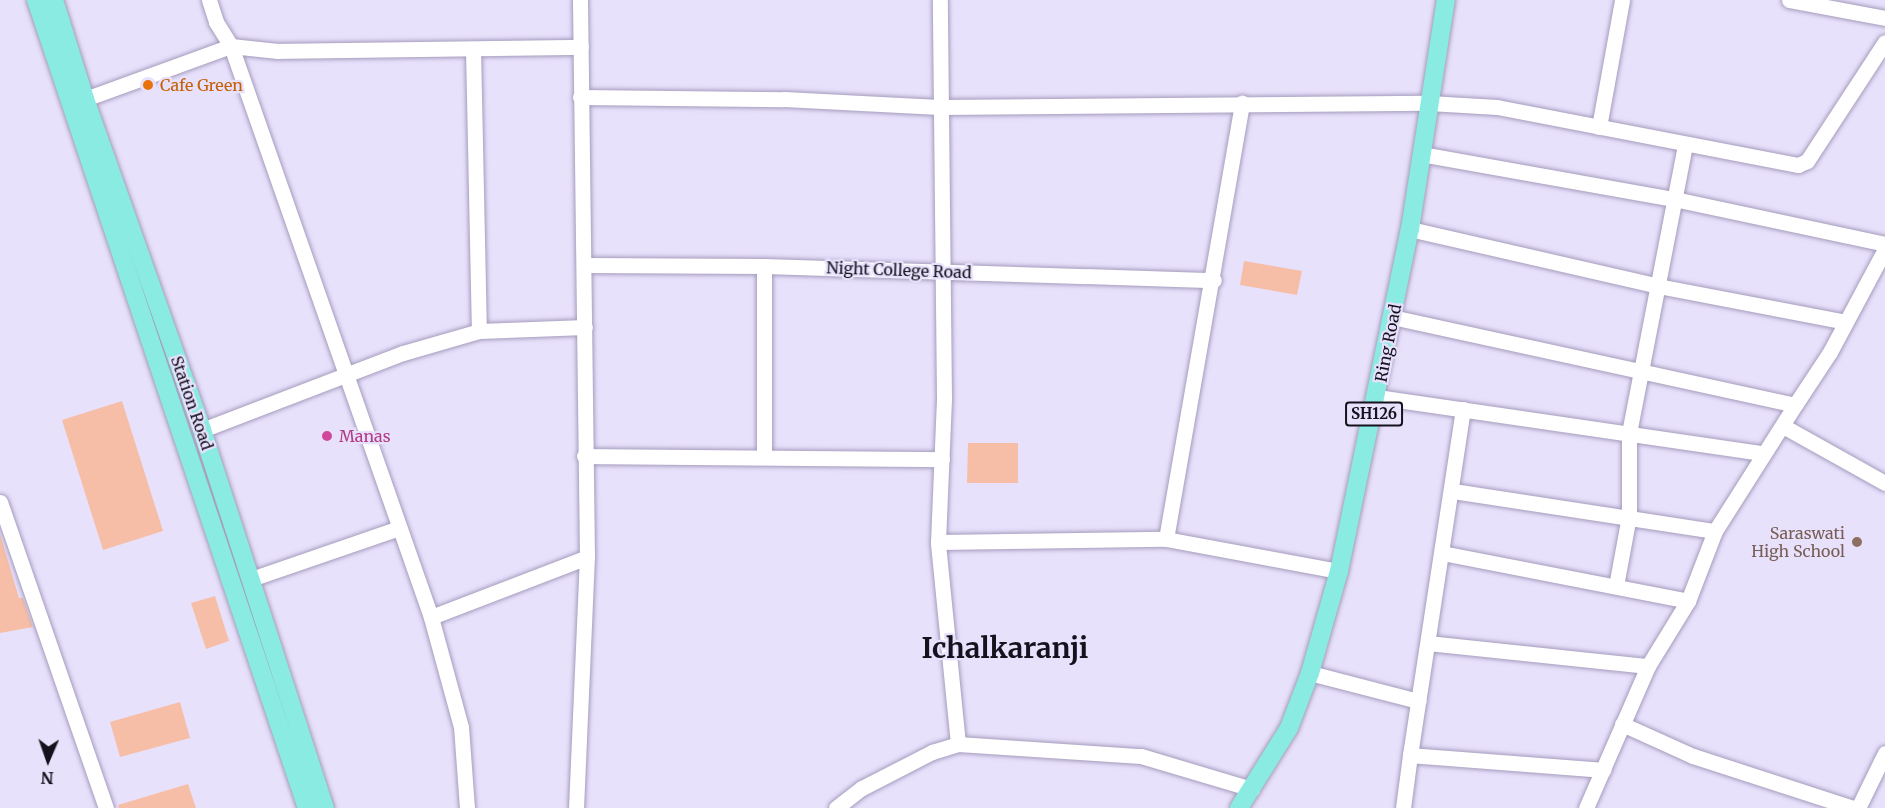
<!DOCTYPE html>
<html>
<head>
<meta charset="utf-8">
<style>
	body { margin:0 }
	#map { position:relative; width:1885px; height:808px; overflow:hidden; background:#e8e1fc; font-family:Merriweather,serif }
	div>[style] { position:absolute }
	.building>* { inset:0; background:#f6bea7 }
	.roads { filter:drop-shadow(0 0 2px #a59cbc) drop-shadow(0 0 2px #a59cbc) }
	.minor>* { height:15px; margin:-7.5px; padding:0 7.5px; transform-origin:7.5px; border-radius:7.5px; background:#fff }
	.major>* { height:18px; margin:-9px; padding:0 9px; transform-origin:9px; border-radius:9px; background:#89ebe2 }
	.dots>* { width:16px; height:16px; translate:-50% -50%; box-sizing:border-box; border:3px solid #e8e1fc; border-radius:50% }
	span { translate:-50% -50%; white-space:nowrap; text-align:center; line-height:1.15; -webkit-text-stroke:4.5px #e8e1fc; paint-order:stroke }
	.shield-label span { padding:2px 4px; background:#e8e1fc; border:2px solid; border-radius:4px; -webkit-text-stroke-width:0 }
	.shield-label { font-size:15px; color:#15121d; font-weight:700 }
	.food-label { font-size:16px; color:#c56008 }
	.left { translate:0 -50%; text-align:left }
	.street-label { font-size:16px; color:#15121d }
	.hotel-label { font-size:16px; color:#b23c85 }
	.education-label { font-size:16px; color:#785e54 }
	.right { translate:-100% -50%; text-align:right }
	.town-label { font-size:28px; color:#15121d; font-weight:700 }
	.north { position:absolute; left:18px; top:730px; width:60px; height:60px; -webkit-text-stroke:4px #e8e1fc; paint-order:stroke; rotate:182deg; font-size:16px; font-weight:700; line-height:24px; text-align:center; color:#15121d }
	.north::after { content:''; display:block; margin:auto; width:21px; height:27px; background:#15121d; clip-path:polygon(50% 0,100% 100%,50% 72%,0 100%) }
</style>
</head>
<body>
<div id="map">
	<div class="building">
		<div style="clip-path:polygon(1244px 261px,1302px 271px,1297px 295px,1240px 285px)"></div>
		<div style="clip-path:polygon(122px 401px,163px 531px,103px 550px,62px 420px)"></div>
		<div style="clip-path:polygon(968px 443px,1018px 443px,1018px 483px,967px 483px)"></div>
		<div style="clip-path:polygon(0 534px,19px 598px,23px 598px,33px 627px,0 633px)"></div>
		<div style="clip-path:polygon(215px 596px,229px 641px,206px 649px,191px 603px)"></div>
		<div style="clip-path:polygon(180px 702px,190px 738px,120px 757px,110px 722px)"></div>
		<div style="clip-path:polygon(188px 784px,196px 808px,119px 808px,118px 805px)"></div>
	</div>
	<div class="roads">
		<div class="minor">
			<div style="left:209px;top:0;width:23px;rotate:72deg"></div>
			<div style="left:216px;top:22px;width:28px;rotate:58deg"></div>
			<div style="left:231px;top:46px;width:605px;rotate:70.7deg"></div>
			<div style="left:1789px;top:0;width:98px;rotate:10.6deg"></div>
			<div style="left:473px;top:49px;width:282px;rotate:88.8deg"></div>
			<div style="left:580px;top:97px;width:204px;rotate:0.6deg"></div>
			<div style="left:784px;top:99px;width:155px;rotate:3deg"></div>
			<div style="left:939px;top:107px;width:490px;rotate:-0.5deg"></div>
			<div style="left:1429px;top:103px;width:68px;rotate:3.4deg"></div>
			<div style="left:1497px;top:107px;width:307px;rotate:10.9deg"></div>
			<div style="left:1798px;top:165px;width:10px;rotate:-24deg"></div>
			<div style="left:1807px;top:161px;width:142px;rotate:-56.8deg"></div>
			<div style="left:85px;top:99px;width:155px;rotate:-20deg"></div>
			<div style="left:231px;top:46px;width:47px;rotate:6.1deg"></div>
			<div style="left:278px;top:51px;width:303px;rotate:-0.8deg"></div>
			<div style="left:1599px;top:127px;width:129px;rotate:-79.7deg"></div>
			<div style="left:1421px;top:154px;width:257px;rotate:10.1deg"></div>
			<div style="left:1674px;top:199px;width:216px;rotate:12deg"></div>
			<div style="left:1410px;top:229px;width:254px;rotate:12.9deg"></div>
			<div style="left:1658px;top:286px;width:191px;rotate:10.8deg"></div>
			<div style="left:584px;top:265px;width:180px;rotate:0.3deg"></div>
			<div style="left:764px;top:266px;width:450px;rotate:1.8deg"></div>
			<div style="left:1392px;top:317px;width:412px;rotate:12.3deg"></div>
			<div style="left:1795px;top:405px;width:64px;rotate:-56.6deg"></div>
			<div style="left:1830px;top:352px;width:117px;rotate:-61.9deg"></div>
			<div style="left:1377px;top:397px;width:389px;rotate:8.3deg"></div>
			<div style="left:1783px;top:426px;width:117px;rotate:29.2deg"></div>
			<div style="left:202px;top:430px;width:215px;rotate:-21deg"></div>
			<div style="left:403px;top:353px;width:79px;rotate:-16.1deg"></div>
			<div style="left:479px;top:331px;width:106px;rotate:-2.2deg"></div>
			<div style="left:584px;top:456px;width:358px;rotate:0.5deg"></div>
			<div style="left:764px;top:457px;width:191px;rotate:-90deg"></div>
			<div style="left:1453px;top:491px;width:265px;rotate:8.7deg"></div>
			<div style="left:0;top:502px;width:324px;rotate:70.9deg"></div>
			<div style="left:1166px;top:539px;width:443px;rotate:-80.1deg"></div>
			<div style="left:938px;top:542px;width:228px;rotate:-0.8deg"></div>
			<div style="left:1166px;top:539px;width:176px;rotate:10.5deg"></div>
			<div style="left:1442px;top:553px;width:251px;rotate:11deg"></div>
			<div style="left:251px;top:579px;width:157px;rotate:-19deg"></div>
			<div style="left:1616px;top:586px;width:71px;rotate:-79.5deg"></div>
			<div style="left:1629px;top:516px;width:83px;rotate:-90deg"></div>
			<div style="left:1629px;top:433px;width:292px;rotate:-79deg"></div>
			<div style="left:1428px;top:643px;width:221px;rotate:6deg"></div>
			<div style="left:1310px;top:673px;width:112px;rotate:14.5deg"></div>
			<div style="left:1622px;top:724px;width:78px;rotate:24.3deg"></div>
			<div style="left:1693px;top:756px;width:168px;rotate:18deg"></div>
			<div style="left:958px;top:744px;width:183px;rotate:3.8deg"></div>
			<div style="left:1141px;top:756px;width:116px;rotate:16.6deg"></div>
			<div style="left:1410px;top:755px;width:350px;rotate:-81.3deg"></div>
			<div style="left:467px;top:808px;width:81px;rotate:-94.2deg"></div>
			<div style="left:461px;top:727px;width:114px;rotate:-105.3deg"></div>
			<div style="left:431px;top:617px;width:167px;rotate:-21deg"></div>
			<div style="left:576px;top:808px;width:251px;rotate:-87.5deg"></div>
			<div style="left:587px;top:557px;width:557px;rotate:-90.72deg"></div>
			<div style="left:836px;top:808px;width:33px;rotate:-38deg"></div>
			<div style="left:862px;top:788px;width:79px;rotate:-27.2deg"></div>
			<div style="left:932px;top:752px;width:27px;rotate:-17deg"></div>
			<div style="left:958px;top:744px;width:203px;rotate:-95.7deg"></div>
			<div style="left:938px;top:542px;width:144px;rotate:-87.6deg"></div>
			<div style="left:944px;top:398px;width:398px;rotate:-90.6deg"></div>
			<div style="left:1403px;top:808px;width:53px;rotate:-82.5deg"></div>
			<div style="left:1410px;top:755px;width:194px;rotate:4.4deg"></div>
			<div style="left:1586px;top:808px;width:155px;rotate:-66.4deg"></div>
			<div style="left:1648px;top:666px;width:76px;rotate:-58.4deg"></div>
			<div style="left:1688px;top:601px;width:75px;rotate:-68.9deg"></div>
			<div style="left:1715px;top:531px;width:149px;rotate:-57.6deg"></div>
			<div style="left:1858px;top:808px;width:61px;rotate:-63.9deg"></div>
		</div>
		<div class="major">
			<div style="left:36px;top:0;width:852px;rotate:71.46deg"></div>
			<div style="left:54px;top:0;width:104px;rotate:72.6deg"></div>
			<div style="left:85px;top:99px;width:351px;rotate:70.5deg"></div>
			<div style="left:202px;top:430px;width:398px;rotate:72deg"></div>
			<div style="left:1239px;top:808px;width:94px;rotate:-58deg"></div>
			<div style="left:1289px;top:728px;width:59px;rotate:-69.1deg"></div>
			<div style="left:1310px;top:673px;width:106px;rotate:-74.1deg"></div>
			<div style="left:1339px;top:571px;width:349px;rotate:-78.3deg"></div>
			<div style="left:1410px;top:229px;width:232px;rotate:-81.1deg"></div>
		</div>
	</div>
	<div class="dots">
		<div style="left:148px;top:85px;background:#e8710a"></div>
		<div style="left:327px;top:436px;background:#d1479c"></div>
		<div style="left:1857px;top:542px;background:#8d6e63"></div>
	</div>
	<div class="shield-label">
		<span style="left:1374px;top:414px">SH126</span>
	</div>
	<div class="food-label">
		<span class="left" style="left:160px;top:85px">Cafe Green</span>
	</div>
	<div class="street-label">
		<span style="left:899px;top:270px;rotate:2deg">Night College Road</span>
		<span style="left:1388px;top:343px;rotate:-79deg">Ring Road</span>
		<span style="left:192px;top:403px;rotate:71deg">Station Road</span>
	</div>
	<div class="hotel-label">
		<span class="left" style="left:339px;top:436px">Manas</span>
	</div>
	<div class="education-label">
		<span class="right" style="left:1845px;top:542px">Saraswati<br>High School</span>
	</div>
	<div class="town-label">
		<span style="left:1005px;top:648px">Ichalkaranji</span>
	</div>
	<div class="north">N</div>
</div>
</body>
</html>
